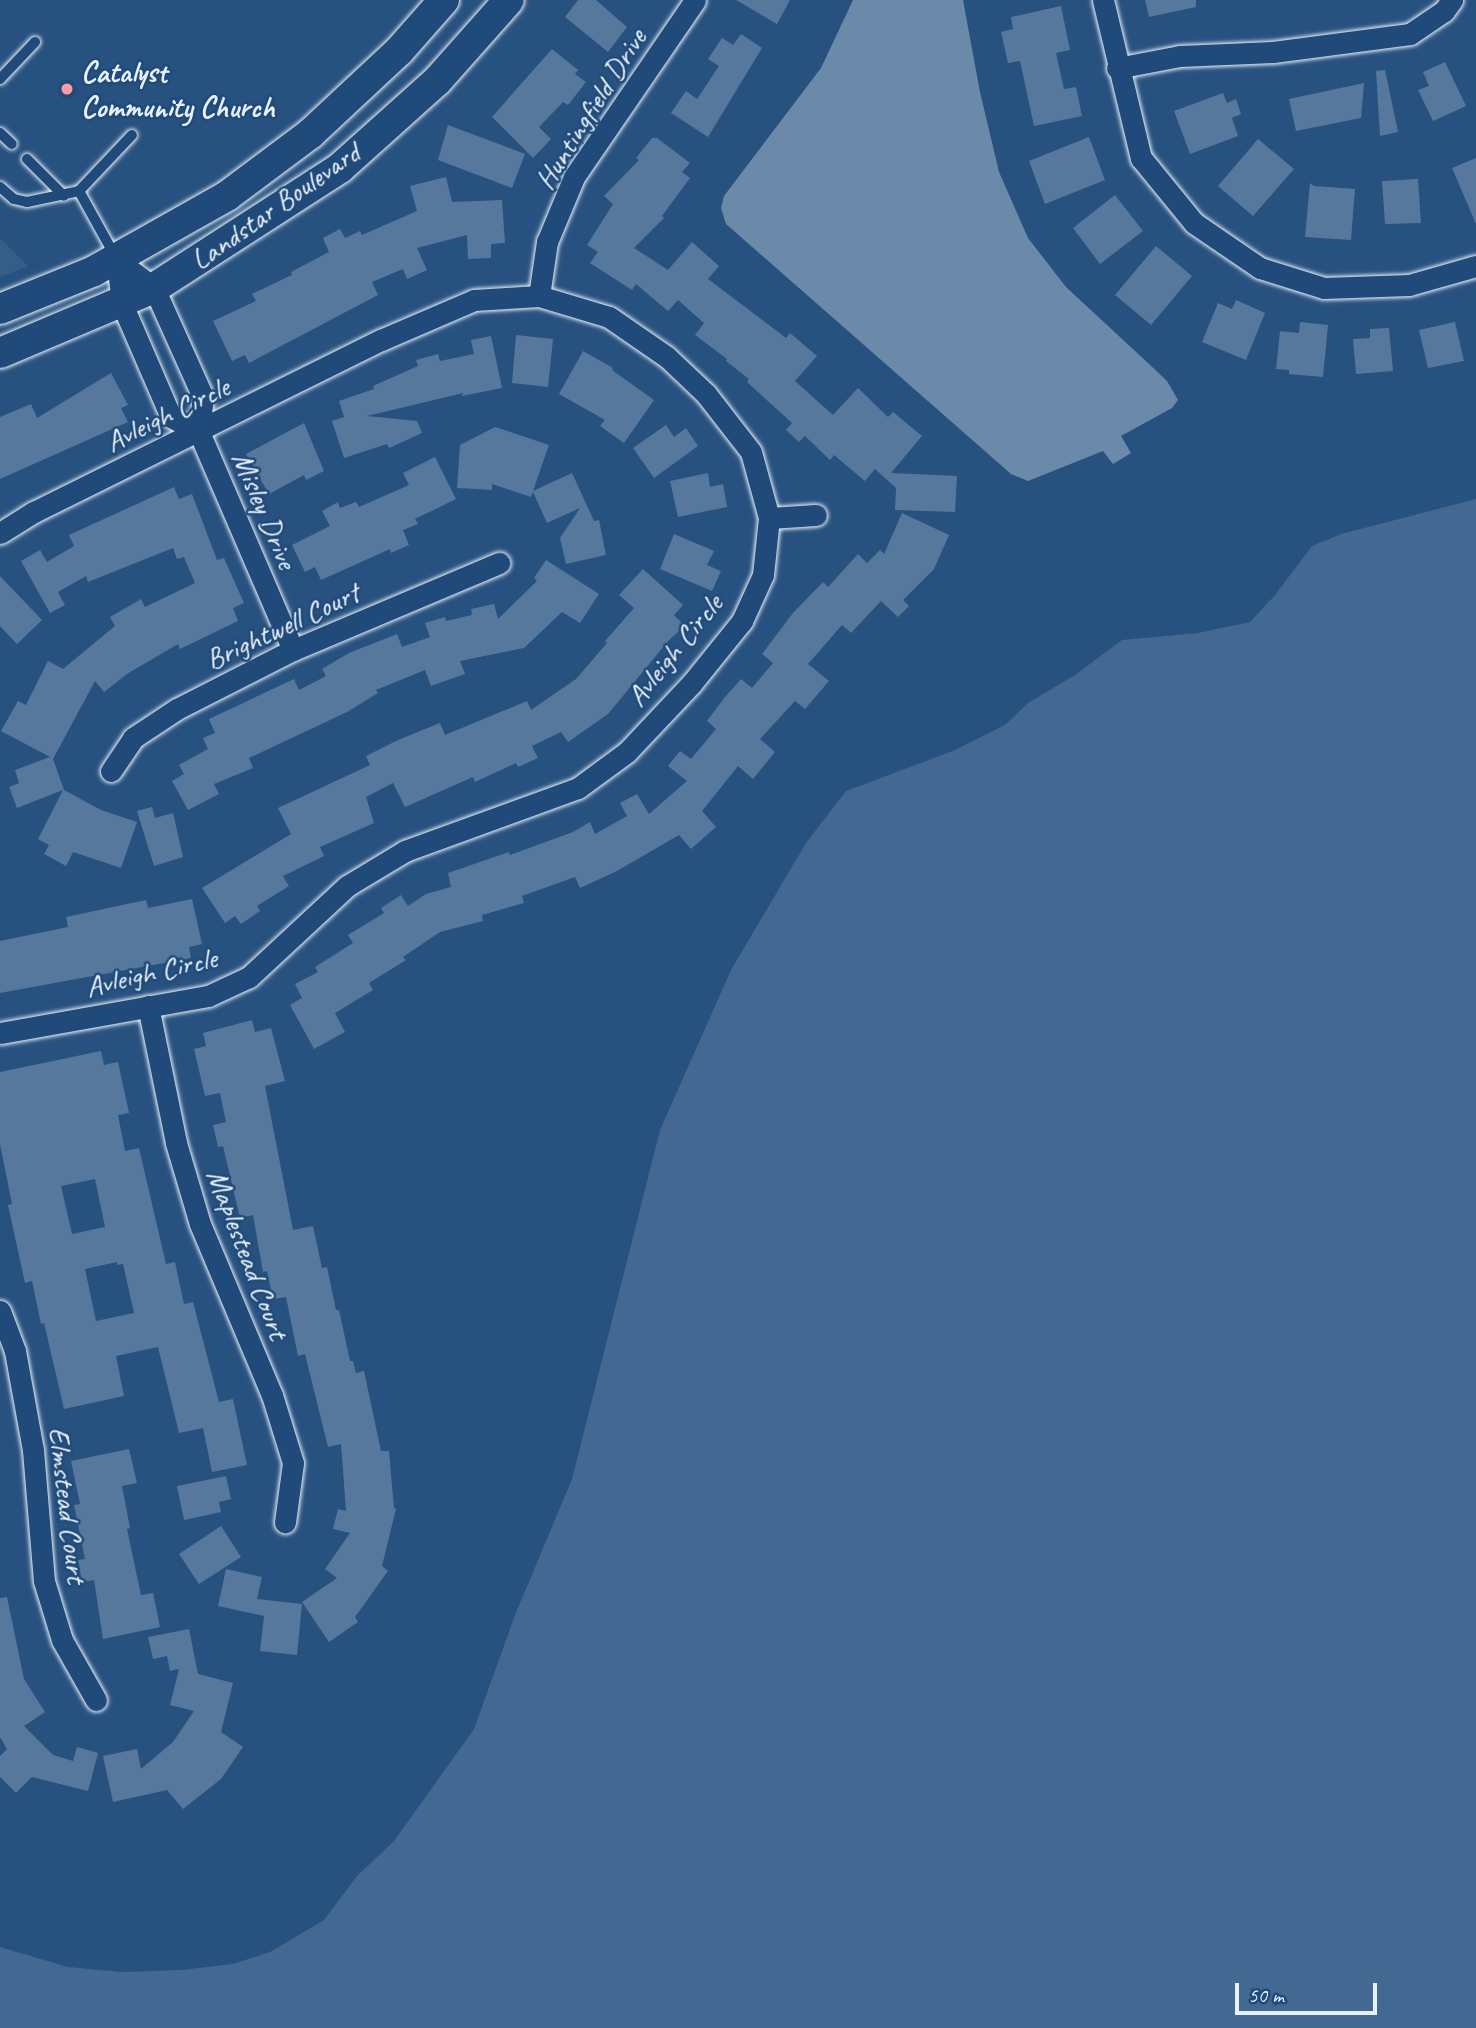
<!DOCTYPE html>
<html>
<head>
<meta charset="utf-8">
<style>
	body { margin:0 }
	#map { position:relative; width:1476px; height:2028px; overflow:hidden; background:#27517f; font-family:Caveat,sans-serif }
	div>[style] { position:absolute }
	.built>* { inset:0; background:#355d88 }
	.green>* { inset:0; background:#436891 }
	.water>* { inset:0; background:#6b8aaa }
	.building>* { inset:0; background:#57789d }
	.roads { filter:drop-shadow(0 0 2px #e8f1f8) drop-shadow(0 0 2px #e8f1f8) }
	.lane>* { height:10px; margin:-5px; padding:0 5px; transform-origin:5px; border-radius:5px; background:#1f4a7a }
	.street>* { height:21px; margin:-10.5px; padding:0 10.5px; transform-origin:10.5px; border-radius:10.5px; background:#1f4a7a }
	.secondary>* { height:30px; margin:-15px; padding:0 15px; transform-origin:15px; border-radius:15px; background:#1f4a7a }
	.dots>* { width:19px; height:19px; translate:-50% -50%; box-sizing:border-box; border:4px solid #1f4a7a; border-radius:50% }
	span { translate:-50% -50%; white-space:nowrap; text-align:center; line-height:1.15; -webkit-text-stroke:5px #1f4a7a; paint-order:stroke }
	.poi-label { font-size:30px; color:#e8f1f8; font-weight:700 }
	.left { translate:0 -50%; text-align:left }
	.street-label { font-size:30px; color:#e8f1f8 }
	.scale { position:absolute; left:1235px; top:1983px; width:142px; height:32px; box-sizing:border-box; border:4px solid #e8f1f8; border-top:0; padding-left:9px; font-size:21px; line-height:24px; white-space:nowrap; color:#e8f1f8; -webkit-text-stroke:5px #1f4a7a; paint-order:stroke }
</style>
</head>
<body>
<div id="map">
	<div class="built">
		<div style="clip-path:polygon(0 238px,28px 266px,29px 266px,0 277px)"></div>
	</div>
	<div class="green">
		<div style="clip-path:polygon(1476px 499px,1476px 2028px,0 2028px,0 1947px,68px 1967px,122px 1972px,181px 1970px,233px 1964px,270px 1952px,324px 1920px,357px 1876px,394px 1841px,474px 1729px,515px 1615px,572px 1479px,660px 1130px,731px 970px,806px 843px,846px 791px,955px 750px,1005px 725px,1028px 703px,1075px 675px,1122px 640px,1198px 633px,1250px 622px,1275px 595px,1312px 546px,1341px 534px)"></div>
	</div>
	<div class="water">
		<div style="clip-path:polygon(853px 0,963px 0,980px 92px,999px 172px,1028px 238px,1066px 287px,1149px 364px,1167px 381px,1178px 400px,1172px 408px,1121px 436px,1131px 453px,1113px 464px,1103px 451px,1028px 481px,1011px 474px,726px 224px,721px 208px,724px 196px,821px 68px)"></div>
	</div>
	<div class="building">
		<div style="clip-path:polygon(578px 0,596px 0,627px 27px,608px 52px,565px 17px)"></div>
		<div style="clip-path:polygon(736px 0,790px 0,777px 24px)"></div>
		<div style="clip-path:polygon(1145px 0,1196px 0,1196px 7px,1149px 17px)"></div>
		<div style="clip-path:polygon(1061px 6px,1070px 50px,1056px 53px,1064px 89px,1076px 87px,1082px 116px,1034px 126px,1020px 61px,1008px 63px,1001px 32px,1013px 29px,1011px 17px)"></div>
		<div style="clip-path:polygon(741px 34px,762px 48px,708px 137px,671px 113px,686px 91px,697px 99px,719px 66px,708px 59px,722px 38px,733px 45px)"></div>
		<div style="clip-path:polygon(552px 49px,578px 70px,575px 74px,586px 82px,568px 105px,563px 102px,539px 127px,551px 139px,533px 158px,492px 117px)"></div>
		<div style="clip-path:polygon(1445px 62px,1466px 106px,1433px 121px,1418px 90px,1429px 86px,1423px 72px)"></div>
		<div style="clip-path:polygon(1385px 70px,1398px 132px,1380px 136px,1376px 71px)"></div>
		<div style="clip-path:polygon(1364px 83px,1361px 118px,1296px 131px,1289px 99px)"></div>
		<div style="clip-path:polygon(1223px 93px,1227px 103px,1236px 99px,1241px 114px,1232px 118px,1238px 136px,1190px 154px,1174px 111px)"></div>
		<div style="clip-path:polygon(448px 125px,525px 154px,512px 188px,438px 160px)"></div>
		<div style="clip-path:polygon(1089px 137px,1105px 180px,1045px 204px,1029px 161px)"></div>
		<div style="clip-path:polygon(652px 138px,657px 138px,690px 163px,682px 172px,690px 178px,662px 216px,664px 218px,634px 248px,668px 270px,692px 242px,719px 266px,708px 279px,786px 338px,790px 333px,817px 356px,795px 381px,833px 415px,858px 388px,888px 417px,893px 412px,922px 436px,891px 473px,957px 476px,955px 512px,895px 510px,896px 488px,875px 469px,865px 481px,834px 455px,830px 460px,805px 436px,799px 442px,786px 430px,792px 423px,747px 382px,749px 379px,726px 361px,727px 359px,695px 335px,704px 323px,678px 300px,668px 311px,636px 284px,632px 290px,590px 263px,598px 252px,587px 245px,613px 204px,604px 196px,639px 160px,636px 158px)"></div>
		<div style="clip-path:polygon(1258px 139px,1294px 169px,1253px 216px,1218px 186px)"></div>
		<div style="clip-path:polygon(1476px 158px,1476px 224px,1452px 168px)"></div>
		<div style="clip-path:polygon(446px 177px,452px 202px,502px 200px,505px 243px,491px 244px,491px 258px,468px 259px,467px 235px,417px 248px,427px 270px,407px 279px,403px 269px,372px 282px,378px 295px,249px 363px,245px 355px,232px 361px,213px 321px,256px 301px,252px 294px,292px 275px,291px 272px,329px 252px,323px 238px,340px 229px,345px 238px,360px 231px,362px 235px,417px 211px,410px 186px)"></div>
		<div style="clip-path:polygon(1418px 179px,1421px 223px,1385px 224px,1382px 181px)"></div>
		<div style="clip-path:polygon(1310px 183px,1314px 186px,1355px 189px,1351px 240px,1305px 237px)"></div>
		<div style="clip-path:polygon(1115px 195px,1143px 231px,1100px 264px,1073px 228px)"></div>
		<div style="clip-path:polygon(1156px 246px,1192px 276px,1151px 325px,1115px 295px)"></div>
		<div style="clip-path:polygon(1236px 300px,1265px 313px,1246px 360px,1202px 342px,1218px 303px,1232px 309px)"></div>
		<div style="clip-path:polygon(1300px 322px,1328px 325px,1323px 377px,1289px 374px,1289px 370px,1276px 369px,1280px 331px,1299px 333px)"></div>
		<div style="clip-path:polygon(1455px 322px,1464px 361px,1428px 368px,1419px 330px)"></div>
		<div style="clip-path:polygon(1389px 328px,1393px 371px,1356px 374px,1353px 339px,1370px 338px,1370px 329px)"></div>
		<div style="clip-path:polygon(516px 335px,553px 339px,548px 387px,512px 383px)"></div>
		<div style="clip-path:polygon(491px 336px,502px 388px,462px 396px,463px 393px,367px 416px,417px 421px,422px 433px,389px 448px,387px 444px,344px 458px,332px 421px,344px 417px,339px 401px,374px 389px,373px 386px,418px 366px,416px 360px,438px 354px,440px 361px,474px 354px,471px 340px)"></div>
		<div style="clip-path:polygon(583px 351px,613px 368px,612px 370px,654px 400px,624px 443px,600px 426px,605px 420px,559px 394px)"></div>
		<div style="clip-path:polygon(111px 373px,128px 405px,121px 408px,128px 422px,0 479px,0 417px,31px 404px,37px 418px)"></div>
		<div style="clip-path:polygon(304px 423px,324px 471px,306px 480px,304px 475px,269px 494px,246px 454px)"></div>
		<div style="clip-path:polygon(666px 425px,674px 437px,686px 428px,698px 446px,654px 478px,633px 448px)"></div>
		<div style="clip-path:polygon(495px 427px,549px 445px,533px 491px,572px 473px,594px 521px,599px 520px,606px 555px,566px 564px,560px 538px,580px 508px,547px 523px,533px 492px,531px 497px,492px 484px,492px 490px,457px 488px,460px 445px)"></div>
		<div style="clip-path:polygon(435px 457px,456px 499px,415px 519px,418px 524px,403px 530px,409px 545px,391px 553px,390px 549px,321px 580px,315px 567px,305px 572px,292px 545px,330px 526px,322px 511px,338px 502px,340px 508px,356px 502px,359px 507px,409px 485px,403px 473px)"></div>
		<div style="clip-path:polygon(708px 473px,710px 487px,723px 484px,727px 507px,678px 517px,670px 481px)"></div>
		<div style="clip-path:polygon(174px 487px,179px 499px,192px 494px,217px 560px,224px 558px,244px 603px,233px 608px,238px 621px,180px 649px,178px 644px,127px 674px,104px 692px,95px 681px,53px 759px,64px 790px,101px 810px,137px 822px,121px 868px,73px 852px,66px 866px,44px 854px,49px 845px,38px 839px,63px 790px,17px 808px,9px 787px,19px 783px,15px 770px,50px 757px,1px 731px,18px 701px,26px 705px,48px 661px,63px 669px,115px 626px,110px 617px,141px 599px,145px 607px,195px 583px,184px 557px,177px 559px,173px 548px,88px 582px,86px 576px,58px 592px,65px 605px,50px 613px,21px 561px,40px 550px,47px 562px,74px 546px,69px 535px)"></div>
		<div style="clip-path:polygon(902px 513px,949px 535px,934px 569px,903px 600px,909px 606px,898px 617px,881px 601px,851px 633px,842px 625px,808px 664px,829px 681px,805px 709px,795px 701px,760px 739px,775px 752px,753px 779px,738px 766px,702px 811px,716px 827px,691px 849px,679px 835px,617px 871px,580px 888px,575px 877px,522px 896px,524px 903px,482px 915px,483px 921px,440px 932px,403px 957px,406px 960px,369px 983px,373px 990px,335px 1013px,345px 1032px,314px 1049px,290px 1005px,302px 998px,295px 984px,318px 972px,315px 967px,353px 943px,348px 935px,384px 913px,381px 908px,401px 895px,408px 906px,426px 894px,451px 887px,448px 873px,509px 852px,510px 855px,573px 832px,590px 822px,595px 834px,627px 816px,620px 803px,637px 794px,649px 814px,687px 781px,668px 766px,680px 751px,691px 759px,716px 729px,707px 721px,725px 697px,741px 679px,752px 688px,773px 663px,762px 654px,793px 613px,823px 582px,828px 587px,858px 554px,867px 563px,880px 550px,884px 554px)"></div>
		<div style="clip-path:polygon(674px 534px,714px 551px,707px 565px,721px 571px,712px 591px,660px 569px)"></div>
		<div style="clip-path:polygon(546px 560px,599px 594px,580px 623px,562px 612px,524px 648px,460px 661px,465px 674px,431px 686px,425px 670px,376px 690px,378px 693px,347px 712px,249px 758px,253px 768px,214px 784px,219px 794px,188px 810px,172px 781px,184px 774px,179px 765px,208px 749px,203px 738px,215px 733px,209px 719px,294px 679px,299px 690px,326px 676px,322px 669px,349px 653px,397px 634px,402px 647px,430px 637px,425px 623px,445px 617px,446px 621px,472px 615px,471px 609px,494px 604px,498px 619px,537px 581px,534px 578px)"></div>
		<div style="clip-path:polygon(643px 569px,683px 605px,674px 615px,685px 626px,669px 640px,608px 714px,568px 742px,561px 732px,532px 746px,538px 758px,518px 767px,516px 763px,475px 782px,473px 777px,405px 807px,393px 783px,366px 797px,374px 823px,320px 847px,324px 856px,283px 876px,289px 886px,257px 906px,260px 911px,241px 924px,235px 916px,225px 923px,202px 888px,291px 834px,278px 808px,370px 765px,366px 756px,398px 740px,440px 723px,445px 735px,527px 701px,531px 710px,576px 679px,607px 643px,605px 641px,634px 608px,619px 595px)"></div>
		<div style="clip-path:polygon(0 576px,42px 620px,17px 644px,0 626px)"></div>
		<div style="clip-path:polygon(152px 807px,155px 818px,173px 813px,183px 857px,154px 866px,137px 811px)"></div>
		<div style="clip-path:polygon(192px 899px,202px 944px,189px 947px,191px 958px,0 993px,0 941px,68px 927px,66px 917px,146px 900px,148px 908px)"></div>
		<div style="clip-path:polygon(252px 1020px,255px 1032px,271px 1028px,285px 1081px,265px 1086px,293px 1230px,313px 1226px,322px 1268px,327px 1267px,336px 1310px,339px 1310px,350px 1361px,353px 1361px,356px 1373px,364px 1371px,381px 1451px,389px 1451px,394px 1508px,396px 1509px,382px 1566px,388px 1571px,355px 1617px,358px 1622px,329px 1642px,302px 1602px,337px 1578px,325px 1569px,350px 1533px,333px 1529px,338px 1509px,346px 1511px,341px 1444px,328px 1447px,305px 1354px,298px 1356px,286px 1297px,273px 1299px,267px 1271px,263px 1272px,253px 1215px,240px 1218px,223px 1146px,218px 1147px,213px 1125px,226px 1122px,220px 1093px,205px 1096px,194px 1049px,206px 1046px,203px 1033px)"></div>
		<div style="clip-path:polygon(evenodd,101px 1051px,104px 1065px,118px 1062px,129px 1113px,118px 1115px,125px 1151px,139px 1148px,166px 1264px,175px 1262px,184px 1304px,193px 1302px,219px 1402px,233px 1399px,247px 1465px,212px 1472px,203px 1428px,179px 1433px,158px 1347px,116px 1356px,124px 1396px,64px 1409px,44px 1323px,41px 1324px,32px 1281px,25px 1283px,8px 1205px,12px 1204px,0 1144px,0 1072px,101px 1051px,95px 1179px,105px 1227px,72px 1234px,61px 1186px,95px 1179px,101px 1051px,117px 1262px,117px 1265px,123px 1264px,134px 1313px,96px 1321px,85px 1269px,117px 1262px)"></div>
		<div style="clip-path:polygon(129px 1449px,137px 1483px,122px 1486px,130px 1528px,127px 1529px,141px 1595px,153px 1593px,160px 1627px,103px 1639px,94px 1580px,82px 1582px,78px 1560px,85px 1559px,74px 1505px,80px 1504px,71px 1461px)"></div>
		<div style="clip-path:polygon(226px 1476px,231px 1499px,219px 1502px,221px 1512px,184px 1520px,177px 1486px)"></div>
		<div style="clip-path:polygon(221px 1526px,241px 1557px,199px 1584px,179px 1554px)"></div>
		<div style="clip-path:polygon(226px 1569px,262px 1577px,257px 1599px,302px 1604px,297px 1655px,260px 1651px,264px 1616px,218px 1606px)"></div>
		<div style="clip-path:polygon(7px 1597px,24px 1679px,45px 1712px,24px 1726px,53px 1755px,73px 1761px,77px 1747px,98px 1753px,88px 1791px,32px 1777px,16px 1793px,0 1777px,0 1756px,7px 1749px,0 1737px,0 1598px)"></div>
		<div style="clip-path:polygon(189px 1629px,198px 1674px,233px 1683px,221px 1732px,243px 1747px,221px 1779px,183px 1809px,167px 1790px,113px 1802px,103px 1756px,137px 1749px,141px 1769px,173px 1742px,194px 1711px,170px 1705px,179px 1669px,170px 1671px,167px 1656px,153px 1659px,148px 1637px)"></div>
	</div>
	<div class="roads">
		<div class="lane">
			<div style="left:0;top:79px;width:51px;rotate:-46.6deg"></div>
			<div style="left:0;top:133px;width:16px;rotate:43deg"></div>
			<div style="left:27px;top:159px;width:52px;rotate:45deg"></div>
			<div style="left:0;top:187px;width:18px;rotate:41deg"></div>
			<div style="left:14px;top:199px;width:13px;rotate:13deg"></div>
			<div style="left:27px;top:202px;width:53px;rotate:-11.9deg"></div>
			<div style="left:79px;top:191px;width:77px;rotate:-46.6deg"></div>
			<div style="left:79px;top:191px;width:74px;rotate:61deg"></div>
		</div>
		<div class="street">
			<div style="left:1103px;top:0;width:163px;rotate:76.5deg"></div>
			<div style="left:1141px;top:158px;width:84px;rotate:50.8deg"></div>
			<div style="left:1194px;top:223px;width:80px;rotate:34.3deg"></div>
			<div style="left:1260px;top:268px;width:67px;rotate:17.4deg"></div>
			<div style="left:1324px;top:288px;width:85px;rotate:-2deg"></div>
			<div style="left:1409px;top:285px;width:70px;rotate:-15.8deg"></div>
			<div style="left:1117px;top:68px;width:64px;rotate:-10.8deg"></div>
			<div style="left:1180px;top:56px;width:93px;rotate:-2.5deg"></div>
			<div style="left:1273px;top:52px;width:138px;rotate:-7.5deg"></div>
			<div style="left:1410px;top:34px;width:41px;rotate:-34.1deg"></div>
			<div style="left:1444px;top:11px;width:14px;rotate:-54deg"></div>
			<div style="left:117px;top:260px;width:46px;rotate:37.1deg"></div>
			<div style="left:154px;top:288px;width:120px;rotate:65.8deg"></div>
			<div style="left:203px;top:397px;width:35px;rotate:97deg"></div>
			<div style="left:199px;top:432px;width:237px;rotate:66.7deg"></div>
			<div style="left:117px;top:260px;width:44px;rotate:83.5deg"></div>
			<div style="left:122px;top:304px;width:123px;rotate:66.6deg"></div>
			<div style="left:171px;top:417px;width:32px;rotate:28deg"></div>
			<div style="left:539px;top:296px;width:55px;rotate:-81.6deg"></div>
			<div style="left:547px;top:242px;width:70px;rotate:-67.4deg"></div>
			<div style="left:574px;top:177px;width:214px;rotate:-55.6deg"></div>
			<div style="left:769px;top:518px;width:47px;rotate:-3.7deg"></div>
			<div style="left:0;top:533px;width:40px;rotate:-32deg"></div>
			<div style="left:34px;top:512px;width:387px;rotate:-26.4deg"></div>
			<div style="left:381px;top:340px;width:101px;rotate:-23.3deg"></div>
			<div style="left:474px;top:300px;width:65px;rotate:-3.5deg"></div>
			<div style="left:539px;top:296px;width:73px;rotate:16.7deg"></div>
			<div style="left:609px;top:317px;width:70px;rotate:34.6deg"></div>
			<div style="left:667px;top:357px;width:54px;rotate:43.5deg"></div>
			<div style="left:706px;top:394px;width:73px;rotate:52.2deg"></div>
			<div style="left:751px;top:452px;width:68px;rotate:74.7deg"></div>
			<div style="left:769px;top:518px;width:57px;rotate:96deg"></div>
			<div style="left:763px;top:575px;width:51px;rotate:114.5deg"></div>
			<div style="left:742px;top:621px;width:80px;rotate:128.9deg"></div>
			<div style="left:692px;top:683px;width:95px;rotate:133.3deg"></div>
			<div style="left:627px;top:752px;width:61px;rotate:143.7deg"></div>
			<div style="left:578px;top:788px;width:184px;rotate:160deg"></div>
			<div style="left:405px;top:851px;width:68px;rotate:148.9deg"></div>
			<div style="left:347px;top:886px;width:134px;rotate:137.1deg"></div>
			<div style="left:249px;top:977px;width:45px;rotate:155.1deg"></div>
			<div style="left:208px;top:996px;width:211px;rotate:169.9deg"></div>
			<div style="left:111px;top:771px;width:40px;rotate:-56deg"></div>
			<div style="left:133px;top:738px;width:53px;rotate:-33.4deg"></div>
			<div style="left:177px;top:709px;width:130px;rotate:-27deg"></div>
			<div style="left:293px;top:650px;width:224px;rotate:-22.9deg"></div>
			<div style="left:148px;top:1006px;width:140px;rotate:78.4deg"></div>
			<div style="left:176px;top:1143px;width:84px;rotate:73.5deg"></div>
			<div style="left:200px;top:1224px;width:186px;rotate:67.2deg"></div>
			<div style="left:272px;top:1395px;width:71px;rotate:72.8deg"></div>
			<div style="left:293px;top:1463px;width:60px;rotate:97.7deg"></div>
			<div style="left:0;top:1311px;width:43px;rotate:69.4deg"></div>
			<div style="left:15px;top:1351px;width:101px;rotate:79.7deg"></div>
			<div style="left:33px;top:1450px;width:131px;rotate:85.2deg"></div>
			<div style="left:44px;top:1581px;width:62px;rotate:73deg"></div>
			<div style="left:62px;top:1640px;width:69px;rotate:60.5deg"></div>
		</div>
		<div class="secondary">
			<div style="left:0;top:309px;width:101px;rotate:-22deg"></div>
			<div style="left:94px;top:271px;width:153px;rotate:-29.4deg"></div>
			<div style="left:227px;top:196px;width:104px;rotate:-36.8deg"></div>
			<div style="left:310px;top:134px;width:122px;rotate:-43deg"></div>
			<div style="left:399px;top:51px;width:68px;rotate:-48.6deg"></div>
			<div style="left:0;top:353px;width:167px;rotate:-22.9deg"></div>
			<div style="left:154px;top:288px;width:221px;rotate:-32.8deg"></div>
			<div style="left:340px;top:168px;width:130px;rotate:-41.9deg"></div>
			<div style="left:437px;top:81px;width:108px;rotate:-48.4deg"></div>
		</div>
	</div>
	<div class="dots">
		<div style="left:67px;top:89px;background:#ff9aa2"></div>
	</div>
	<div class="poi-label">
		<span class="left" style="left:81px;top:89px">Catalyst<br>Community Church</span>
	</div>
	<div class="street-label">
		<span style="left:590px;top:109px;rotate:-58deg">Huntingfield Drive</span>
		<span style="left:275px;top:206px;rotate:-35deg">Landstar Boulevard</span>
		<span style="left:167px;top:414px;rotate:-26deg">Avleigh Circle</span>
		<span style="left:265px;top:510px;rotate:67deg">Misley Drive</span>
		<span style="left:282px;top:626px;rotate:-25deg">Brightwell Court</span>
		<span style="left:674px;top:650px;rotate:-51deg">Avleigh Circle</span>
		<span style="left:151px;top:972px;rotate:-13deg">Avleigh Circle</span>
		<span style="left:248px;top:1254px;rotate:69deg">Maplestead Court</span>
		<span style="left:68px;top:1505px;rotate:83deg">Elmstead Court</span>
	</div>
	<div class="scale">50 m</div>
</div>
</body>
</html>
